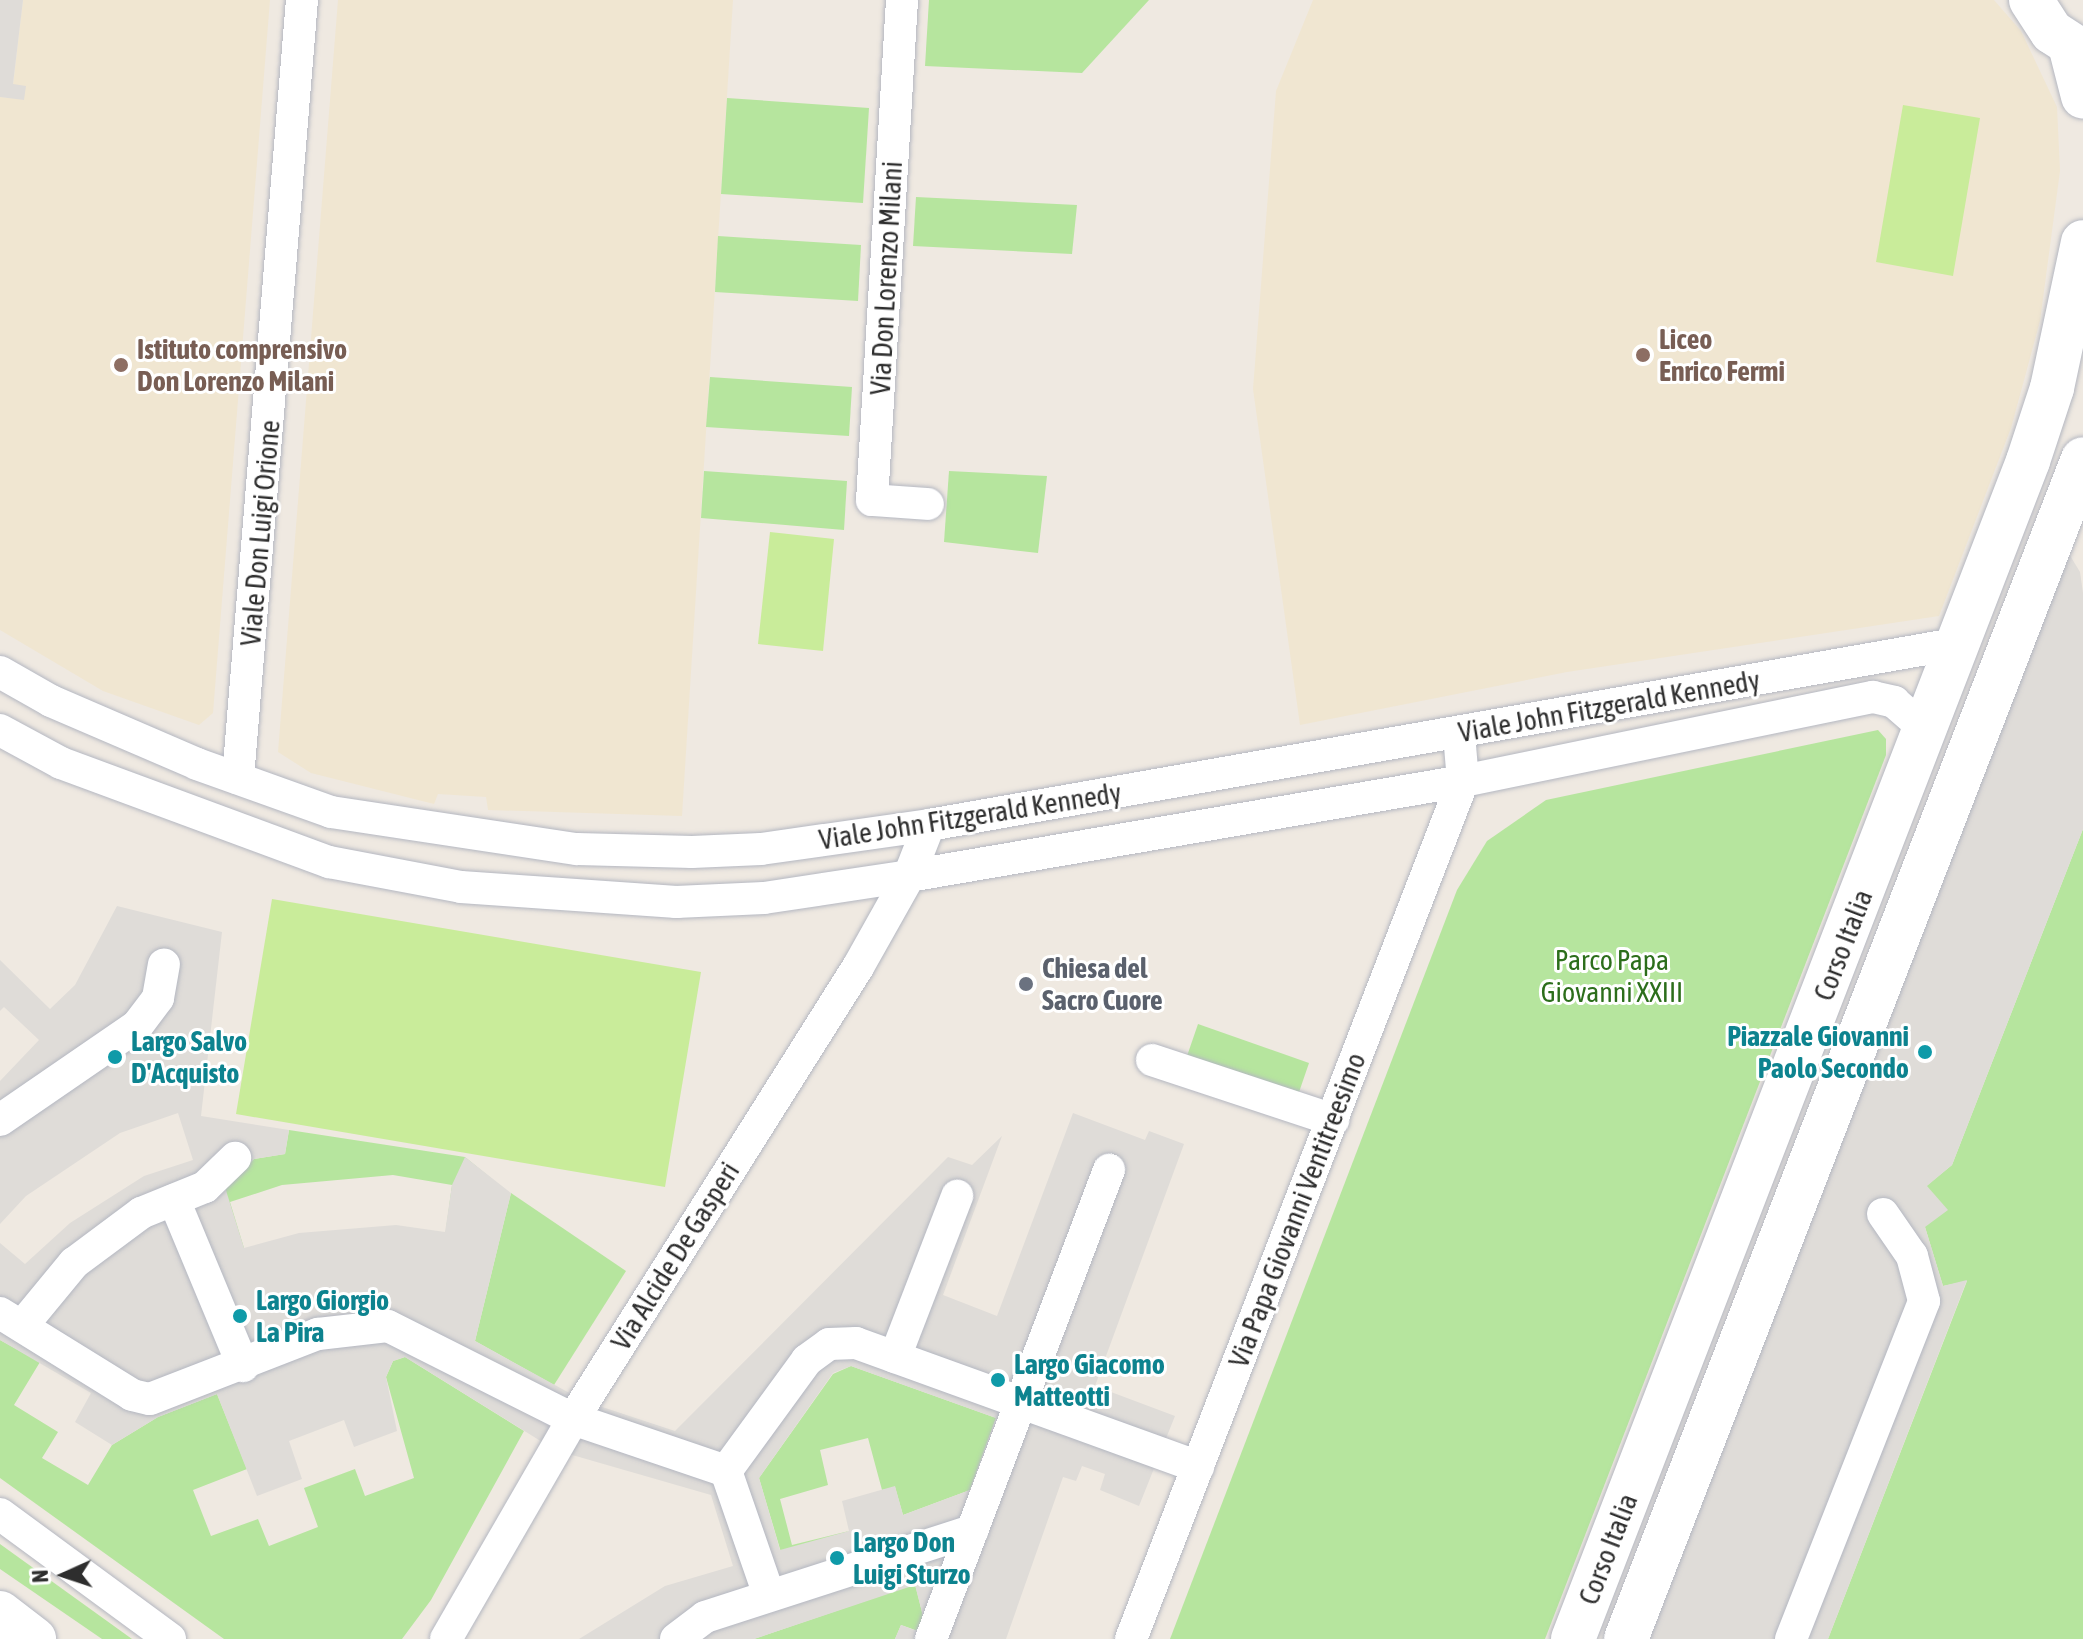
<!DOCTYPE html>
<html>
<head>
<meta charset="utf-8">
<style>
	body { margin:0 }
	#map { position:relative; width:2083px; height:1639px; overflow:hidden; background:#efe9e1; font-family:"Asap Condensed",sans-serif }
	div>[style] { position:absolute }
	.education>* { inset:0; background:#f0e6d1 }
	.green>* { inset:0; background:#b6e59e }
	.pitch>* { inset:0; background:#c9ec9a }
	.plaza>* { inset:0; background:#dfdcd8 }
	.roads { filter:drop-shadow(0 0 2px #b4b7c1) drop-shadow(0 0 2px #b4b7c1) }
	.street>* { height:32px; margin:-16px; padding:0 16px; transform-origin:16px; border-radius:16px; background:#fff }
	.secondary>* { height:44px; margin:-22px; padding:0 22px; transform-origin:22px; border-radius:22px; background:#fff }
	.dots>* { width:22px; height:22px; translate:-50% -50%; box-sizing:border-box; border:4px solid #fff; border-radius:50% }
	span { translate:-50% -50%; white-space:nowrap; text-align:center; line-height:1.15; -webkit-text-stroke:6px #fff; paint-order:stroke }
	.street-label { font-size:28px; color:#2e2e2e }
	.education-label { font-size:28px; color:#785e54; font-weight:700 }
	.left { translate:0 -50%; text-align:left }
	.park-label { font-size:28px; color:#2c6e1b }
	.worship-label { font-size:28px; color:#5b616d; font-weight:700 }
	.culture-label { font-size:28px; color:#0d838f; font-weight:700 }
	.right { translate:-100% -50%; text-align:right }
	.north { position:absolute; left:24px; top:1535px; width:80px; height:80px; -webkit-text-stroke:6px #fff; paint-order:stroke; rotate:267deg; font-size:22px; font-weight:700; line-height:32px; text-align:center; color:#2e2e2e }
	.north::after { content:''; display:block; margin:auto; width:28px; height:36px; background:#2e2e2e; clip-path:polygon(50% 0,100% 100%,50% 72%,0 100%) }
</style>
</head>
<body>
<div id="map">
	<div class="education">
		<div style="clip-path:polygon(23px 0,270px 0,213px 713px,199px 725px,103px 691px,0 630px,0 97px,24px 99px,13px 85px)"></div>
		<div style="clip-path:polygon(338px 0,733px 0,682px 816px,488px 810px,486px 797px,438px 794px,434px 804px,311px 773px,278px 752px)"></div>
		<div style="clip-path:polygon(1313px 0,1994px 0,2021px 31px,2057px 107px,2060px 171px,2040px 321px,2011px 428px,1939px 616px,1567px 672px,1300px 725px,1253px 389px,1276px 91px)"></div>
	</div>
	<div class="green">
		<div style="clip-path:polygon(929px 0,1149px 0,1082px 73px,925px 66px)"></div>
		<div style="clip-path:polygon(727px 98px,869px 108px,863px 203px,721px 194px)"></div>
		<div style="clip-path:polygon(916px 197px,1077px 205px,1072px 254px,913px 246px)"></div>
		<div style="clip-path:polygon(718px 236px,861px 245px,858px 301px,715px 292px)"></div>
		<div style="clip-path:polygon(710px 377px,852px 387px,849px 436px,706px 427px)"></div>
		<div style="clip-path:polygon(704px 471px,847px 481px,844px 530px,701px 518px)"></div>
		<div style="clip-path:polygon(949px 471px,1047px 476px,1038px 553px,944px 542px)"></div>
		<div style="clip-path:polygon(1878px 730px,1886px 739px,1886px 755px,1545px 1639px,1170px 1639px,1457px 890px,1487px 841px,1546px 800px)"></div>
		<div style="clip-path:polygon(2083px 829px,2083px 1639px,1828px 1639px,1967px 1281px,1943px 1286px,1925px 1227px,1926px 1186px,1952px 1165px)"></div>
		<div style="clip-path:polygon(1198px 1024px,1309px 1063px,1298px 1095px,1187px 1056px)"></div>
		<div style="clip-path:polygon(289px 1130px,465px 1157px,492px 1179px,444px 1244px,452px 1185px,393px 1175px,282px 1185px,230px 1202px,244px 1248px,302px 1324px,206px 1203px,254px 1159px,285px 1154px)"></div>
		<div style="clip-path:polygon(511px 1193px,626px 1271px,554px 1385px,475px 1341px)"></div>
		<div style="clip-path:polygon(0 1340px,40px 1362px,14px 1405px,58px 1432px,42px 1458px,88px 1485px,112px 1445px,158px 1417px,217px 1394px,247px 1469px,193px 1490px,211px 1536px,258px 1519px,269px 1546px,318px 1527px,304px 1488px,355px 1469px,365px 1496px,414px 1478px,386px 1377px,393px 1361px,405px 1357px,524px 1431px,431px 1600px,402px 1639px,224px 1639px,0 1478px)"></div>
		<div style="clip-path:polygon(851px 1366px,996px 1418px,970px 1490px,903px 1515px,895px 1487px,882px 1490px,868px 1438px,820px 1450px,828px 1485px,780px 1499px,792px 1545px,849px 1531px,783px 1559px,759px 1478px,833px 1374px)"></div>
		<div style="clip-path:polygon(0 1544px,132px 1639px,102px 1639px,0 1569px)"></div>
		<div style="clip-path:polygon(915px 1584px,923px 1616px,918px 1631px,901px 1625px,895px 1639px,754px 1639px)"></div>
	</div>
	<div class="pitch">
		<div style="clip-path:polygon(1903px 105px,1980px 118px,1953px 276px,1876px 262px)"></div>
		<div style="clip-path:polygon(770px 532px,834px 539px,823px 651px,758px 644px)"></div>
		<div style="clip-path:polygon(272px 899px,701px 972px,665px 1187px,236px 1114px)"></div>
	</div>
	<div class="plaza">
		<div style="clip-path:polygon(0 0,23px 0,13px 84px,26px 86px,24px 100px,0 97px)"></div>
		<div style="clip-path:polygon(2057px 534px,2080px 572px,2083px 593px,2083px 829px,1952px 1165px,1927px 1186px,1948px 1210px,1925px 1227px,1943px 1286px,1967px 1280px,1828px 1639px,1626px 1639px)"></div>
		<div style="clip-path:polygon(evenodd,117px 906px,222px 932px,201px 1116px,289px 1130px,285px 1154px,254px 1159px,224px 1184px,244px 1248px,299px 1233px,396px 1225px,445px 1232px,452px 1185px,465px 1157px,511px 1193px,475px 1341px,584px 1401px,675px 1431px,948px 1157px,972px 1165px,1002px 1136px,943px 1295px,997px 1316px,1073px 1113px,1145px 1140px,1149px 1131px,1184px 1144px,1095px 1386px,1175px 1416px,1139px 1506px,1100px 1490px,1105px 1474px,1082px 1466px,1076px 1481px,1063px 1477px,1006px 1639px,895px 1639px,901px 1625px,917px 1631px,923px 1616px,915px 1585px,754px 1639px,579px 1639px,665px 1586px,733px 1566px,711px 1495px,555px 1450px,405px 1357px,393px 1361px,386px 1377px,397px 1431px,354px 1447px,344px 1420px,289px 1441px,302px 1479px,257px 1496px,217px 1394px,158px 1417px,112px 1445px,75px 1422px,91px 1393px,0 1340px,0 1243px,25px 1264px,70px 1223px,144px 1176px,193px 1160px,178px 1113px,120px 1133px,26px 1196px,0 1224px,0 1081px,39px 1040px,4px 1007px,0 1011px,0 960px,50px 1009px,75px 985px,117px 906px,851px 1366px,996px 1418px,970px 1490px,903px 1515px,895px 1486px,842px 1501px,849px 1531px,780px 1550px,759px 1478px,833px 1373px,851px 1366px)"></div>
	</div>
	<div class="roads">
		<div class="street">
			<div style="left:902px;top:0;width:501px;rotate:93.43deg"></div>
			<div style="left:872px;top:500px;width:56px;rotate:4.1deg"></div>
			<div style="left:0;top:672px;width:59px;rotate:29.6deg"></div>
			<div style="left:51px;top:701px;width:159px;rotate:23.3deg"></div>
			<div style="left:197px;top:764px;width:142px;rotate:19.7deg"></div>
			<div style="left:331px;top:812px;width:249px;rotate:8.6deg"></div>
			<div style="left:577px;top:849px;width:115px;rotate:1.5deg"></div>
			<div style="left:692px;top:852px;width:69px;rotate:-2.5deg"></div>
			<div style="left:761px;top:849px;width:170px;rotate:-8.1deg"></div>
			<div style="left:929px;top:825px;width:1047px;rotate:-10.01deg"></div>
			<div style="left:0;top:730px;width:69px;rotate:28.4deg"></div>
			<div style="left:61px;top:763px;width:286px;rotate:20.3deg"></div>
			<div style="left:329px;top:862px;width:134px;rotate:10.7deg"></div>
			<div style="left:461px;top:887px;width:216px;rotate:4deg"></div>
			<div style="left:676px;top:902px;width:88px;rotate:-2.6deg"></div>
			<div style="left:764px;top:898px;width:147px;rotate:-8.6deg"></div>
			<div style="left:909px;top:876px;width:562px;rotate:-9.73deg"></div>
			<div style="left:1463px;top:781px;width:419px;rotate:-11.6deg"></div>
			<div style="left:1873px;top:697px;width:22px;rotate:13deg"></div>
			<div style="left:1894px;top:702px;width:43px;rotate:41.2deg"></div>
			<div style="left:238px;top:778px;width:781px;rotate:-85.3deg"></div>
			<div style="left:1152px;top:1060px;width:191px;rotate:18.3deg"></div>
			<div style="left:0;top:1120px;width:166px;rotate:-34.5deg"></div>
			<div style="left:137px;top:1026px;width:35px;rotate:-53deg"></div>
			<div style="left:158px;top:998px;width:34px;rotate:-80deg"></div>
			<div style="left:174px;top:1200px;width:180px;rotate:67.4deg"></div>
			<div style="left:0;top:1313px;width:155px;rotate:31.8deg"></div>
			<div style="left:132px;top:1395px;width:18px;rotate:13deg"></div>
			<div style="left:150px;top:1399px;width:180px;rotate:-21.2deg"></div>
			<div style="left:318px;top:1334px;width:70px;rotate:-6.5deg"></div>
			<div style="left:388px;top:1326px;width:207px;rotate:26.7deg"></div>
			<div style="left:573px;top:1419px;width:162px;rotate:18.8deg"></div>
			<div style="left:726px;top:1471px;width:137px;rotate:-53.9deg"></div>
			<div style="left:807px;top:1360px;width:27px;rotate:-36deg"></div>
			<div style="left:829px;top:1344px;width:27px;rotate:-2deg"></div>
			<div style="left:856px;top:1343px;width:364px;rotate:19.9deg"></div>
			<div style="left:22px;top:1326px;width:82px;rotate:-50.5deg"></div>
			<div style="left:74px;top:1263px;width:84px;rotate:-36.7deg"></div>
			<div style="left:141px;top:1213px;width:69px;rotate:-22.1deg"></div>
			<div style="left:205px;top:1187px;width:42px;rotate:-44deg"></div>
			<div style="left:895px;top:1357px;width:173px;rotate:-68.9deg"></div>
			<div style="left:726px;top:1471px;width:131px;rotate:70.9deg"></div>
			<div style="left:0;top:1514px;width:211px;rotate:36.3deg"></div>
			<div style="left:446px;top:1639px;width:254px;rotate:-60deg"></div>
			<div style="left:573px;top:1419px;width:534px;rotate:-57.77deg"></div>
			<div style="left:858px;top:967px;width:104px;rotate:-60.7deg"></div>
			<div style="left:909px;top:876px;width:55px;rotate:-68.6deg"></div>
			<div style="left:676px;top:1639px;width:36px;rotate:-37deg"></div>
			<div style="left:705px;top:1617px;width:281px;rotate:-17.9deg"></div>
			<div style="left:931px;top:1639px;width:502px;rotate:-69.22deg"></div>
			<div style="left:1131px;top:1639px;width:920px;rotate:-68.85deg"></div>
			<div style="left:1463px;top:781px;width:47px;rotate:-94.9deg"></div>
			<div style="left:1791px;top:1639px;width:363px;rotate:-68.5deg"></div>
			<div style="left:1924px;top:1301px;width:47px;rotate:-104.9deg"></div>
			<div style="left:1912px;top:1256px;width:51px;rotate:-124.6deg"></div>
		</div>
		<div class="secondary">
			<div style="left:2031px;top:0;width:38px;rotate:57deg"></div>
			<div style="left:2052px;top:32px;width:37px;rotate:33deg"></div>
			<div style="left:2071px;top:49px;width:49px;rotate:75.7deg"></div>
			<div style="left:0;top:1613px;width:43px;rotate:37.4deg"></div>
			<div style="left:1573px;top:1639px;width:1263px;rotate:-68.88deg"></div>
			<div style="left:2028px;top:461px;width:77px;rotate:-71.8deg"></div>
			<div style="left:2052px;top:388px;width:149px;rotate:-78deg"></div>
			<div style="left:1626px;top:1639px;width:1265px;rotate:-68.83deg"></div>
		</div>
	</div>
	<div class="dots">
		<div style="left:1643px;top:355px;background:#8d6e63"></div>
		<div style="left:121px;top:365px;background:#8d6e63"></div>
		<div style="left:1026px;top:984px;background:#6b7280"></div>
		<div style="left:1925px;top:1052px;background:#0f9aa8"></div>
		<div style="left:115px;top:1057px;background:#0f9aa8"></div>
		<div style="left:240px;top:1316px;background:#0f9aa8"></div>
		<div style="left:998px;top:1380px;background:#0f9aa8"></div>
		<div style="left:837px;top:1558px;background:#0f9aa8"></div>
	</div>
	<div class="street-label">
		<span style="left:886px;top:278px;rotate:-87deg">Via Don Lorenzo Milani</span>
		<span style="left:260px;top:533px;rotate:-85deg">Viale Don Luigi Orione</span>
		<span style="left:1609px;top:706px;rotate:-10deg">Viale John Fitzgerald Kennedy</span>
		<span style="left:970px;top:816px;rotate:-9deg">Viale John Fitzgerald Kennedy</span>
		<span style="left:1843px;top:945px;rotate:-69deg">Corso Italia</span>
		<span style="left:1297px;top:1210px;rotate:-69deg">Via Papa Giovanni Ventitreesimo</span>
		<span style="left:675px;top:1256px;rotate:-58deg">Via Alcide De Gasperi</span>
		<span style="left:1608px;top:1549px;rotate:-69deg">Corso Italia</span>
	</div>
	<div class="education-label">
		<span class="left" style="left:1659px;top:355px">Liceo<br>Enrico Fermi</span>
		<span class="left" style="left:137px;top:365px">Istituto comprensivo<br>Don Lorenzo Milani</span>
	</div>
	<div class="park-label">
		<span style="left:1612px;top:976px">Parco Papa<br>Giovanni XXIII</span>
	</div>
	<div class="worship-label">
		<span class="left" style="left:1042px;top:984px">Chiesa del<br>Sacro Cuore</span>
	</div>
	<div class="culture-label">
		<span class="right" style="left:1909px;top:1052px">Piazzale Giovanni<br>Paolo Secondo</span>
		<span class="left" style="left:131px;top:1057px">Largo Salvo<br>D'Acquisto</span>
		<span class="left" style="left:256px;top:1316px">Largo Giorgio<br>La Pira</span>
		<span class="left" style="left:1014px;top:1380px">Largo Giacomo<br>Matteotti</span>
		<span class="left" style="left:853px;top:1558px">Largo Don<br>Luigi Sturzo</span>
	</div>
	<div class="north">N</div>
</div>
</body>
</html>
